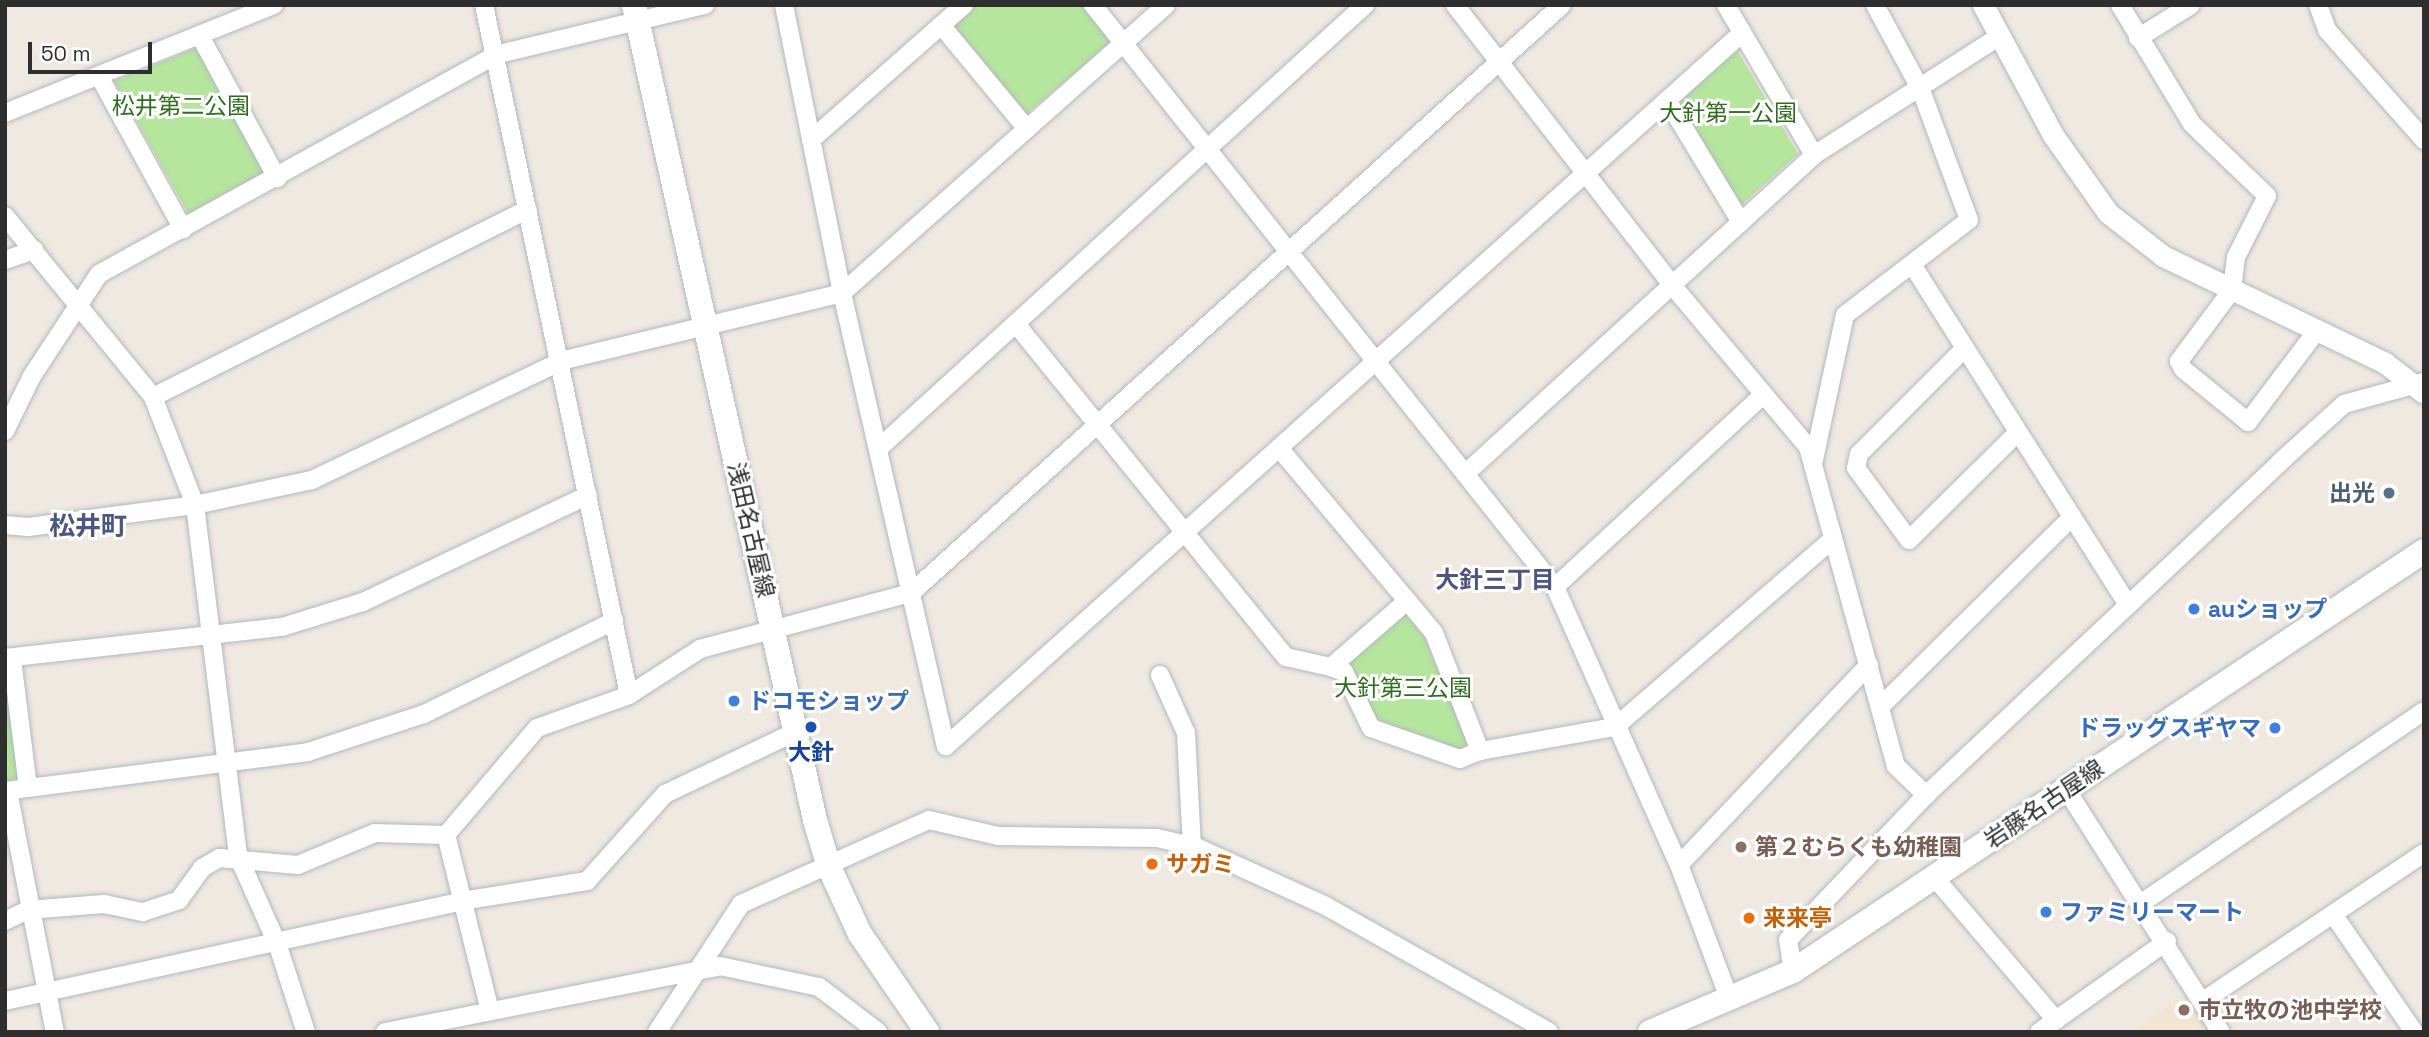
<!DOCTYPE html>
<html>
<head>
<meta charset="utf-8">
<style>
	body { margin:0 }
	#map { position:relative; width:2429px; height:1037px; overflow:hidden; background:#efe9e1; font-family:"Space Grotesk","Noto Sans JP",sans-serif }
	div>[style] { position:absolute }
	.education>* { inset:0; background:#f0e6d1 }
	.green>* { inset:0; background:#b6e59e }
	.roads { filter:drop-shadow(0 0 2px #b4b7c1) drop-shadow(0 0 2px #b4b7c1) }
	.minor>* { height:18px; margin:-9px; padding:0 9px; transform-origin:9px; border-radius:9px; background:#fff }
	.tertiary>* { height:21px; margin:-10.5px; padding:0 10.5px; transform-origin:10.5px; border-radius:10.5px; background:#fff }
	.secondary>* { height:24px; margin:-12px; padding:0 12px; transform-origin:12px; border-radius:12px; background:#fff }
	.dots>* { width:19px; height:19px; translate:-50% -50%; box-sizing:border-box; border:4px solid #fff; border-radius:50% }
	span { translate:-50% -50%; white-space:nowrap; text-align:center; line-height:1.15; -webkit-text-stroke:6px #fff; paint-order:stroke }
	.park-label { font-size:23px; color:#2c6e1b }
	.service-label { font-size:23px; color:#4e5e75; font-weight:700 }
	.right { translate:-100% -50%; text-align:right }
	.street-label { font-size:23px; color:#2e2e2e }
	.shop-label { font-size:23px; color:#366cbe; font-weight:700 }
	.left { translate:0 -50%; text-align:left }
	.transit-label { font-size:23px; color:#164399; font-weight:700 }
	.education-label { font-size:23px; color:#785e54; font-weight:700 }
	.food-label { font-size:23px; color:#c56008; font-weight:700 }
	.neighbourhood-label { font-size:24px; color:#4d5680; font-weight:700 }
	.quarter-label { font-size:26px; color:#4d5680; font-weight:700 }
	.frame { position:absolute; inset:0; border:7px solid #2e2e2e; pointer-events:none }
	.scale { position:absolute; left:28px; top:42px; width:124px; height:32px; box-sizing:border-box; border:4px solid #2e2e2e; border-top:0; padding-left:9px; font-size:21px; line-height:24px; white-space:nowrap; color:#2e2e2e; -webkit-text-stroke:5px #fff; paint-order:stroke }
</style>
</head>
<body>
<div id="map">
	<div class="education">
		<div style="clip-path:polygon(2192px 989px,2221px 1032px,2131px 1032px)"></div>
	</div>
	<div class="green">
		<div style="clip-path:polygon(974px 5px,1085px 5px,1114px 40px,1025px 115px,950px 26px)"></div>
		<div style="clip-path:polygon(1734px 45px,1798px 154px,1739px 207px,1672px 101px)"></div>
		<div style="clip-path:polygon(201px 46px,265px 166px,264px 174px,189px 215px,114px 81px)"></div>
		<div style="clip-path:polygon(1403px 612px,1424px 636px,1468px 744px,1460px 750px,1375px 723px,1349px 661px)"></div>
		<div style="clip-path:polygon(5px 663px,28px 787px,5px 787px)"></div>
	</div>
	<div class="roads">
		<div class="minor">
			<div style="left:484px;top:5px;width:705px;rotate:78.13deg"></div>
			<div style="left:784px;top:5px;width:294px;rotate:78.6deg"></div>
			<div style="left:842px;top:293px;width:465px;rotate:77.1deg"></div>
			<div style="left:946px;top:746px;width:1069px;rotate:-41.85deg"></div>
			<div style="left:1093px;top:5px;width:743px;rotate:51.56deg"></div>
			<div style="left:1555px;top:587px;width:304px;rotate:66deg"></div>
			<div style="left:1679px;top:865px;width:145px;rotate:69.4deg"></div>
			<div style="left:1455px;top:5px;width:354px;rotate:52.2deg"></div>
			<div style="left:1672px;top:285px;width:212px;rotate:50deg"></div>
			<div style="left:1808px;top:447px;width:331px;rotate:74.6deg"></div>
			<div style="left:1896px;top:766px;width:42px;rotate:44deg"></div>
			<div style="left:1726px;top:5px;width:174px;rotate:59.6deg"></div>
			<div style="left:2120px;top:5px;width:139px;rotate:58.8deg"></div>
			<div style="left:2192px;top:124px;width:104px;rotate:43.8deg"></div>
			<div style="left:2267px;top:196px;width:68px;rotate:116.9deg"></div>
			<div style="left:2236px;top:257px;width:33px;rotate:97deg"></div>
			<div style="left:2232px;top:290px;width:89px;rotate:126.7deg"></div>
			<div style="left:2179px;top:361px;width:9px;rotate:63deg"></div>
			<div style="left:2183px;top:369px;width:84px;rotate:39.2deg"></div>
			<div style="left:2248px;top:422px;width:116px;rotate:-53deg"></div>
			<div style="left:2318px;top:5px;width:27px;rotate:70deg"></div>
			<div style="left:2327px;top:30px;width:147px;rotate:48.6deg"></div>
			<div style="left:941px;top:25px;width:135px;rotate:50.4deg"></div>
			<div style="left:200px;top:36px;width:162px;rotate:61.5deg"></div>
			<div style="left:2138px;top:38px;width:62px;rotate:-31.9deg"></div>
			<div style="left:99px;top:76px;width:175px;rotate:61.2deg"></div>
			<div style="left:1667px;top:100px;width:143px;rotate:58.8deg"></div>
			<div style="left:5px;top:113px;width:290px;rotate:-21.9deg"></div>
			<div style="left:811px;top:140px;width:204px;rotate:-41.4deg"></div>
			<div style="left:5px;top:216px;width:234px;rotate:50.7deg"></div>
			<div style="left:153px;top:397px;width:116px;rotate:68.7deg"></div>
			<div style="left:195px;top:505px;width:354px;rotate:83deg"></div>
			<div style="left:238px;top:856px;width:95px;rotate:65.9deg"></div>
			<div style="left:277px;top:943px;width:94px;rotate:72deg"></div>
			<div style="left:5px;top:260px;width:31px;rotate:-19deg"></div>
			<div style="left:1913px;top:266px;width:401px;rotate:57.6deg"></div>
			<div style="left:1016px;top:324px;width:429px;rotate:51deg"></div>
			<div style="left:1286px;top:657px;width:46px;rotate:12.5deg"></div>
			<div style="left:1331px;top:667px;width:101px;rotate:-41deg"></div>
			<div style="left:1965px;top:348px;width:150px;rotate:135deg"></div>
			<div style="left:1859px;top:454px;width:14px;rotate:102deg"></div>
			<div style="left:1856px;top:468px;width:89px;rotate:53.6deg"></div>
			<div style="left:1909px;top:540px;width:153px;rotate:-44.7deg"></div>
			<div style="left:153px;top:397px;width:419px;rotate:-26.6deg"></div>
			<div style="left:5px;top:431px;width:61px;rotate:-63.9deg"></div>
			<div style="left:32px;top:376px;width:122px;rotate:-56.7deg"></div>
			<div style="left:99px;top:274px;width:453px;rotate:-28.9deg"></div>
			<div style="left:495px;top:55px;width:216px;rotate:-13.4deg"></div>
			<div style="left:879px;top:448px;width:658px;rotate:-42.35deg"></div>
			<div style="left:1279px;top:448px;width:241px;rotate:50deg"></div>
			<div style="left:1434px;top:633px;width:127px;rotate:68.7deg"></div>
			<div style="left:1480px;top:751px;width:137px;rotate:-10.1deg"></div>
			<div style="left:1615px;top:727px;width:288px;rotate:-40.8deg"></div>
			<div style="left:1813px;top:464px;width:152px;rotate:-77.9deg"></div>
			<div style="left:1845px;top:315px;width:156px;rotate:-37.5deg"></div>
			<div style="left:1969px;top:220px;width:139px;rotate:-110.3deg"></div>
			<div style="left:1921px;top:90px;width:97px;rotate:-118.4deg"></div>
			<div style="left:1465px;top:474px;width:473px;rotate:-42.4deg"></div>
			<div style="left:1814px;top:155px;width:221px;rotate:-32.6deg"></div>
			<div style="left:5px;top:525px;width:23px;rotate:5deg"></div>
			<div style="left:28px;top:527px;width:168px;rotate:-7.5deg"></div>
			<div style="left:195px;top:505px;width:120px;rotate:-12.1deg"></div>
			<div style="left:312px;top:480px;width:276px;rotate:-25.5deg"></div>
			<div style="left:561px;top:361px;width:289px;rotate:-13.6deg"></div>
			<div style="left:842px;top:293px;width:433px;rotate:-41.6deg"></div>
			<div style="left:1555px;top:587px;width:284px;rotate:-42.7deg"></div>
			<div style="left:5px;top:658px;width:279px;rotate:-6.4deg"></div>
			<div style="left:282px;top:627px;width:85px;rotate:-17.2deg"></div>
			<div style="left:363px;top:602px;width:249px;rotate:-25.4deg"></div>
			<div style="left:12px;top:659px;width:129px;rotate:82.9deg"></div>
			<div style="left:1331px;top:667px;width:14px;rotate:21deg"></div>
			<div style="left:1344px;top:672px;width:62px;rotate:64.3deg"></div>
			<div style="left:1371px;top:728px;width:94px;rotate:19.2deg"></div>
			<div style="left:1460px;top:759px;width:22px;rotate:-22deg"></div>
			<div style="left:1160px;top:675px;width:64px;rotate:65.9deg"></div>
			<div style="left:1186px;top:733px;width:113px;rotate:87deg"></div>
			<div style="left:1881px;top:706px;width:269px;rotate:-44.7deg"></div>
			<div style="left:2066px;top:789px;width:288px;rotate:57.5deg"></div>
			<div style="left:5px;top:791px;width:305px;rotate:-7.3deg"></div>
			<div style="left:308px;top:752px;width:122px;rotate:-18.1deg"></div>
			<div style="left:424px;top:714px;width:212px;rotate:-26.1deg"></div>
			<div style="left:8px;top:791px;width:246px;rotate:79deg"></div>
			<div style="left:1679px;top:865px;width:276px;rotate:-46.5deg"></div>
			<div style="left:1935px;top:878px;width:187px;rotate:49.6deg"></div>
			<div style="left:2143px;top:902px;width:340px;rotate:-34.2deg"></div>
			<div style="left:2333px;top:914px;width:143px;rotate:55.5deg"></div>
			<div style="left:5px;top:921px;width:25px;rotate:-26deg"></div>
			<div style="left:28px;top:910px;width:76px;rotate:-4.5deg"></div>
			<div style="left:104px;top:904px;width:40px;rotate:12deg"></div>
			<div style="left:143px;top:912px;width:38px;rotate:-18deg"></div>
			<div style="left:179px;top:900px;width:39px;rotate:-54deg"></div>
			<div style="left:202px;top:868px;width:20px;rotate:-30deg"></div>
			<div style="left:219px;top:858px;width:79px;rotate:5.1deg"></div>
			<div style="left:298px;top:865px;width:83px;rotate:-22.6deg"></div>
			<div style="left:375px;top:833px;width:71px;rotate:1.6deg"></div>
			<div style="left:1793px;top:971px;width:31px;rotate:-99deg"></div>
			<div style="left:1788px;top:940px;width:200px;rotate:-46.4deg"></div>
			<div style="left:1926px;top:795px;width:485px;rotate:-43.2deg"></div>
			<div style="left:2279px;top:463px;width:88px;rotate:-42.2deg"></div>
			<div style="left:2344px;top:404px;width:83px;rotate:-15.4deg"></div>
			<div style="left:5px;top:1001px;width:468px;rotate:-12.3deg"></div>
			<div style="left:462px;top:901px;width:127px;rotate:-9.1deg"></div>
			<div style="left:587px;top:881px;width:117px;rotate:-48.1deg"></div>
			<div style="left:665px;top:794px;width:146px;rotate:-25.5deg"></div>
			<div style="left:2203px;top:1001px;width:266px;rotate:-33.8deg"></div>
			<div style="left:489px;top:1007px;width:177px;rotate:-104deg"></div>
			<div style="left:446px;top:835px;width:140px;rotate:-49.6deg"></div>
			<div style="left:537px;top:728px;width:98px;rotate:-19.7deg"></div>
			<div style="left:629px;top:695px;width:85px;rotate:-32.9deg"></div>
			<div style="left:700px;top:649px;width:218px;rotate:-14.9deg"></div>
			<div style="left:911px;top:593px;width:877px;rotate:-42.09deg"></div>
			<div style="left:385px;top:1032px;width:341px;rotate:-11.1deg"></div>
			<div style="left:720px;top:966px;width:101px;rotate:12deg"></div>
			<div style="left:819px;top:987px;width:74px;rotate:37.3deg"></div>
			<div style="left:657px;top:1032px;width:153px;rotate:-56.7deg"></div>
			<div style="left:741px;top:904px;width:206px;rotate:-24.1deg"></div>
			<div style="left:929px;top:820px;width:71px;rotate:13.1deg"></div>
			<div style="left:998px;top:836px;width:159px;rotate:0.7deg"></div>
			<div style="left:1157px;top:838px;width:40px;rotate:13deg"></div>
			<div style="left:1196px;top:847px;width:141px;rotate:24.4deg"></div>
			<div style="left:1324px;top:905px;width:258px;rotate:29.4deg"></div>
			<div style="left:2039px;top:1032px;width:157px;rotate:-35.4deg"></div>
		</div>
		<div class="tertiary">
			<div style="left:1983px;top:5px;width:148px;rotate:61.7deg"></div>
			<div style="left:2053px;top:135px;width:95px;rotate:54.8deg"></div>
			<div style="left:2108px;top:213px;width:70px;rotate:38deg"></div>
			<div style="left:2163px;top:256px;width:246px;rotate:25.7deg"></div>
			<div style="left:2385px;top:363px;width:49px;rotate:37.6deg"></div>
		</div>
		<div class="secondary">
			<div style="left:634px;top:5px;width:835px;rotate:77.48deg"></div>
			<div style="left:815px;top:820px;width:49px;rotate:73.4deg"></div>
			<div style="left:829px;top:867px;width:74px;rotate:65.2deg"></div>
			<div style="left:860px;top:934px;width:119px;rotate:55.6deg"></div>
			<div style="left:1650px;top:1032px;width:155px;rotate:-23.1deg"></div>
			<div style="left:1793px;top:971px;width:758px;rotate:-33.65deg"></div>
		</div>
	</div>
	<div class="dots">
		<div style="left:2389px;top:493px;background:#5c6f8a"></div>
		<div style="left:2194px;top:609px;background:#3f7fe0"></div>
		<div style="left:734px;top:701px;background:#3f7fe0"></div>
		<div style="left:811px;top:727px;background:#1a4fb4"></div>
		<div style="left:2275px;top:728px;background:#3f7fe0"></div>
		<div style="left:1741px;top:847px;background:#8d6e63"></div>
		<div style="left:1152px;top:864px;background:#e8710a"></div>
		<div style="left:2046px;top:912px;background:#3f7fe0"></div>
		<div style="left:1749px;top:918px;background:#e8710a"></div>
		<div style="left:2184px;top:1010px;background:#8d6e63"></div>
	</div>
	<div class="park-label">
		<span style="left:181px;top:106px">松井第二公園</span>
		<span style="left:1728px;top:113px">大針第一公園</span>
		<span style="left:1403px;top:688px">大針第三公園</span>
	</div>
	<div class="service-label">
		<span class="right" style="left:2375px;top:493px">出光</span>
	</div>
	<div class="street-label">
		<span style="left:751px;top:530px;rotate:77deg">浅田名古屋線</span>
		<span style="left:2044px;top:804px;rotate:-34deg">岩藤名古屋線</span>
	</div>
	<div class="shop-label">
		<span class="left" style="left:2208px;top:609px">auショップ</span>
		<span class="left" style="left:748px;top:701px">ドコモショップ</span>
		<span class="right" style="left:2261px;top:728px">ドラッグスギヤマ</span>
		<span class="left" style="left:2060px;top:912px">ファミリーマート</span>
	</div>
	<div class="transit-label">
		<span style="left:811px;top:752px">大針</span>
	</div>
	<div class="education-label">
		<span class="left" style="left:1755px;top:847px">第２むらくも幼稚園</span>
		<span class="left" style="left:2198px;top:1010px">市立牧の池中学校</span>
	</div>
	<div class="food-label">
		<span class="left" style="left:1166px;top:864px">サガミ</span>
		<span class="left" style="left:1763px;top:918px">来来亭</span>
	</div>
	<div class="neighbourhood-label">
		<span style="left:1495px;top:580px">大針三丁目</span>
	</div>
	<div class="quarter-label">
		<span style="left:88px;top:527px">松井町</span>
	</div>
	<div class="frame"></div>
	<div class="scale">50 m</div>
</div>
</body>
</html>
